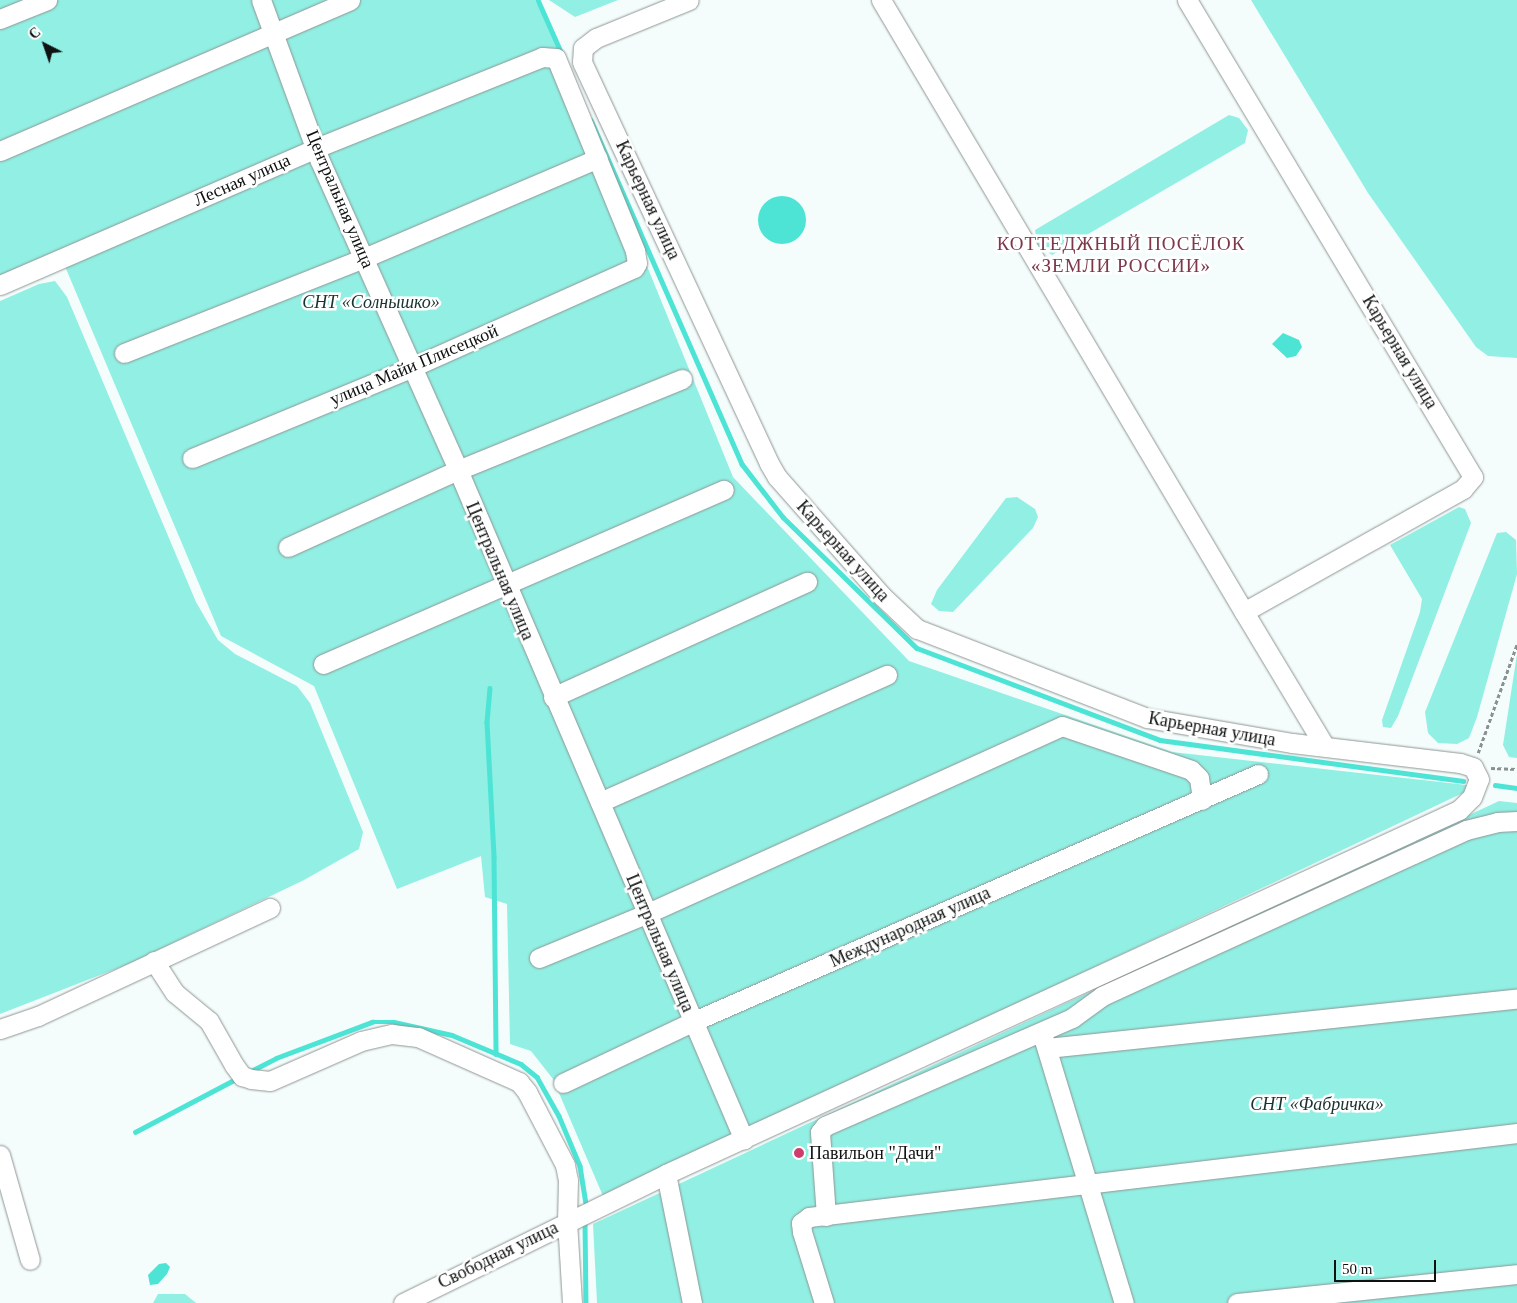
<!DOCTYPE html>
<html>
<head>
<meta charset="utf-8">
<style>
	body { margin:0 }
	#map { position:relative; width:1517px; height:1303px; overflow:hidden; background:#f5fdfc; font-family:"Times New Roman",serif }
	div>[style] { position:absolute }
	.green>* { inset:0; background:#91efe3 }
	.water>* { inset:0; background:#4de4d5 }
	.round { border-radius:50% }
	.stream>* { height:4.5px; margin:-2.25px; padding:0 2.25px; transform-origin:2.25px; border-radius:2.25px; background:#4de4d5 }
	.path>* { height:2.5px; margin-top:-1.25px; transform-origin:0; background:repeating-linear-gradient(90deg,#8b9190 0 4px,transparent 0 6.5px) }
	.roads { filter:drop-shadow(0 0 1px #8e9594) drop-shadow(0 0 1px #8e9594) }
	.minor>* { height:19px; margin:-9.5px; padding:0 9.5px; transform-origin:9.5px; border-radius:9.5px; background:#fff }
	.dots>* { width:14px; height:14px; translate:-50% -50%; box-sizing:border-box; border:2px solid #fff; border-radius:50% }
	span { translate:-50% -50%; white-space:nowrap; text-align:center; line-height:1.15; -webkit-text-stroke:5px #fff; paint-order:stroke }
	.street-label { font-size:18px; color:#0f1211 }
	.park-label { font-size:18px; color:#19322f; font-style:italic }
	.poi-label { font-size:18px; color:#0f1211 }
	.left { translate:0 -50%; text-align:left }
	.neighbourhood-label { font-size:19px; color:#7e374a; letter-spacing:1px }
	.north { position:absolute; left:20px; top:20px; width:50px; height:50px; -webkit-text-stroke:4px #fff; paint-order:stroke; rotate:319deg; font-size:14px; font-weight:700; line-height:20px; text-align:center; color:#0f1211 }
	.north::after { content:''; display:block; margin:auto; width:18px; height:22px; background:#0f1211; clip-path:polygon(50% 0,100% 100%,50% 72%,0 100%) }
	.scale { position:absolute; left:1334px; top:1260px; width:102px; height:22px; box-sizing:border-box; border:2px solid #0f1211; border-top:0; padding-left:6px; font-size:15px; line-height:18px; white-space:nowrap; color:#0f1211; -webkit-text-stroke:4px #fff; paint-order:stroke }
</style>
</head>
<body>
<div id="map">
	<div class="green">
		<div style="clip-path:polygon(0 0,535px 0,552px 33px,733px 477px,909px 661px,1172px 752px,1467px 785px,1465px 792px,748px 1131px,603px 1196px,553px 1079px,531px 1051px,510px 1044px,507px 904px,485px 897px,481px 856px,397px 889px,314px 686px,221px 636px,64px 264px,0 293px)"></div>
		<div style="clip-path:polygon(549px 0,618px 0,575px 17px)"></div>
		<div style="clip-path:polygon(1251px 0,1517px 0,1517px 358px,1488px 356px,1476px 347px,1368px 193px)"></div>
		<div style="clip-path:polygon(1229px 115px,1239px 118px,1248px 130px,1245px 143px,1052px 255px,1037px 245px,1035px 230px)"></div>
		<div style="clip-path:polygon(55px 281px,67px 297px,196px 602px,218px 640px,235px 654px,297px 686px,310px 703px,363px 832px,359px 849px,304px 880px,131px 963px,0 1014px,0 301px,39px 284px)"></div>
		<div style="clip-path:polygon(1017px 497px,1035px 509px,1038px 517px,1033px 528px,953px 612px,939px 611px,931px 604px,937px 590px,1006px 498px)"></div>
		<div style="clip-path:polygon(1459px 507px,1465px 509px,1471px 523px,1398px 716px,1391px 728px,1383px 727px,1382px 720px,1420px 612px,1422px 599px,1390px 545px)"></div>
		<div style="clip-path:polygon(1506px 532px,1516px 540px,1517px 574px,1477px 717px,1469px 738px,1457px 744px,1438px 743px,1428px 733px,1425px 712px,1497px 533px)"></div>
		<div style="clip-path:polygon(1517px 654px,1517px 758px,1509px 757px,1503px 745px)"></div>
		<div style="clip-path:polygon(1499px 801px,1517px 803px,1517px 1303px,597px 1303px,593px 1224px)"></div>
		<div style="clip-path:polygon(158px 1294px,185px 1294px,196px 1303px,153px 1303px)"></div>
	</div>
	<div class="water">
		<div class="round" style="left:758px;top:196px;width:48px;height:48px"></div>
		<div style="clip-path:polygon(1283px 333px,1299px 340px,1302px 347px,1296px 356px,1287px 358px,1272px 344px)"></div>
		<div style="clip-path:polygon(166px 1263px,170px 1267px,167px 1274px,158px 1284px,150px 1285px,148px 1275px,159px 1264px)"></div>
	</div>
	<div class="stream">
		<div style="left:538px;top:0;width:59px;rotate:66deg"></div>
		<div style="left:591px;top:120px;width:376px;rotate:66.3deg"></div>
		<div style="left:742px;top:464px;width:67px;rotate:52.3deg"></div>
		<div style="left:783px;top:517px;width:187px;rotate:44.4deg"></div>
		<div style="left:917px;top:648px;width:260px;rotate:20.7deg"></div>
		<div style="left:1160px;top:740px;width:306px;rotate:7.7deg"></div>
		<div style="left:490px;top:688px;width:34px;rotate:95deg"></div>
		<div style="left:487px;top:722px;width:135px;rotate:87deg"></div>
		<div style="left:494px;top:857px;width:197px;rotate:89.4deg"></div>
		<div style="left:1495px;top:785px;width:22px;rotate:8deg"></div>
		<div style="left:249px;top:1072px;width:30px;rotate:-27deg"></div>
		<div style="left:276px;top:1058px;width:103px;rotate:-20.6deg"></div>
		<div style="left:372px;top:1022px;width:22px"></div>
		<div style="left:394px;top:1022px;width:59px;rotate:12.6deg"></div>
		<div style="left:452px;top:1035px;width:75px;rotate:22.8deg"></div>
		<div style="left:521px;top:1064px;width:21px;rotate:39deg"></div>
		<div style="left:537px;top:1077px;width:45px;rotate:60.6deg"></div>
		<div style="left:559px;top:1116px;width:54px;rotate:67.2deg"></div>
		<div style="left:580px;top:1166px;width:36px;rotate:81deg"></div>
		<div style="left:135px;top:1132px;width:116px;rotate:-27.7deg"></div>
		<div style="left:585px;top:1223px;width:80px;rotate:89.3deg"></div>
	</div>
	<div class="path">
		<div style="left:1478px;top:753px;width:116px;rotate:-70.3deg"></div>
		<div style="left:1491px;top:768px;width:26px;rotate:2deg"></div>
	</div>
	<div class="roads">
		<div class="minor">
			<div style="left:261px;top:0;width:171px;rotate:69.9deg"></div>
			<div style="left:320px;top:161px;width:338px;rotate:65.9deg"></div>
			<div style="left:458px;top:470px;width:728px;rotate:66.88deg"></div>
			<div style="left:881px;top:0;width:712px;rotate:59.33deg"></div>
			<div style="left:1187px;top:0;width:556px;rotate:59.05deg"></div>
			<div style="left:1473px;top:477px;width:16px;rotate:130deg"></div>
			<div style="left:1463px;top:489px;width:251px;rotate:150.7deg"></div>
			<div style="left:1244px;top:612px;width:155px;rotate:59deg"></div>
			<div style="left:0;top:19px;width:51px;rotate:-22deg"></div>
			<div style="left:0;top:151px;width:381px;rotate:-23.3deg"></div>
			<div style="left:0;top:285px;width:344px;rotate:-23.4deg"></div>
			<div style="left:316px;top:148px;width:244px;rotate:-21.9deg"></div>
			<div style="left:542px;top:57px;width:14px;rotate:4deg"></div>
			<div style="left:556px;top:58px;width:209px;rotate:67.7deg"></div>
			<div style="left:635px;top:251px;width:12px;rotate:81deg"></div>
			<div style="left:637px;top:263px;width:6px;rotate:121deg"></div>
			<div style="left:634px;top:268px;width:242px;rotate:155.9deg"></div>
			<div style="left:413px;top:367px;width:239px;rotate:157.6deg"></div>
			<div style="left:124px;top:353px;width:258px;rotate:-21.6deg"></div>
			<div style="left:364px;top:258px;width:254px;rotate:-23.1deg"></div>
			<div style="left:288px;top:547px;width:187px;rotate:-24.4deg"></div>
			<div style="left:458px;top:470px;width:242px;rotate:-22.1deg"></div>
			<div style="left:323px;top:664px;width:437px;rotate:-23.5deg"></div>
			<div style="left:553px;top:697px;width:279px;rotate:-24.4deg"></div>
			<div style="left:600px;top:802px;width:314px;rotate:-23.9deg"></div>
			<div style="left:539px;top:958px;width:118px;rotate:-22.4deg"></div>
			<div style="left:648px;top:913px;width:454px;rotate:-24.3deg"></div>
			<div style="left:1062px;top:726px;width:136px;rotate:18.8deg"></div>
			<div style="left:1191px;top:770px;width:11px;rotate:45deg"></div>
			<div style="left:1199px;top:778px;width:22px;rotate:82deg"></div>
			<div style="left:154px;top:961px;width:38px;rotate:57deg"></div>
			<div style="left:175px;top:993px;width:44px;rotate:39.5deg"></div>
			<div style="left:209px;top:1021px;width:51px;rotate:60.4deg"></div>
			<div style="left:234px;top:1065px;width:14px;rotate:54deg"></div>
			<div style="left:242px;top:1076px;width:9px;rotate:18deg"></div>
			<div style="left:251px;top:1079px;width:19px;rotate:6deg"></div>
			<div style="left:270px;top:1081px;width:99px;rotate:-23.7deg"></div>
			<div style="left:361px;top:1041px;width:32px;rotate:-13deg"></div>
			<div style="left:392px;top:1034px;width:26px;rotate:7deg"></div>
			<div style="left:418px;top:1037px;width:111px;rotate:24deg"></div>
			<div style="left:519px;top:1082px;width:13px;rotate:51deg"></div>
			<div style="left:527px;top:1092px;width:82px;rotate:62.5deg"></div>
			<div style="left:565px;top:1165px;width:15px;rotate:79deg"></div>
			<div style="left:568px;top:1180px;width:41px;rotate:91.4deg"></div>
			<div style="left:567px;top:1221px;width:82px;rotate:86.5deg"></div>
			<div style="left:0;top:1029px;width:40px;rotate:-18.9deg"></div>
			<div style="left:38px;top:1016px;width:256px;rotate:-25deg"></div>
			<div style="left:1043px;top:1037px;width:278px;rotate:73.1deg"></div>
			<div style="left:1047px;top:1048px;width:473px;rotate:-6deg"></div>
			<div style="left:563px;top:1083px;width:143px;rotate:-25.3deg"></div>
			<div style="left:692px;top:1022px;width:618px;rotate:-23.66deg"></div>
			<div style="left:0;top:1155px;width:109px;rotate:74.1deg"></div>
			<div style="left:666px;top:1174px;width:132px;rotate:78.6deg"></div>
			<div style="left:826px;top:1216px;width:84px;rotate:-94.1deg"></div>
			<div style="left:820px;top:1132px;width:8px;rotate:-50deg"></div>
			<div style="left:825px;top:1126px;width:270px;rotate:-23.6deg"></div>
			<div style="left:1072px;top:1018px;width:37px;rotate:-36deg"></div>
			<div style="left:1102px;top:996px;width:400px;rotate:-24.5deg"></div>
			<div style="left:1466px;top:830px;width:32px;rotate:-14deg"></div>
			<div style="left:1497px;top:822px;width:20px;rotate:-3deg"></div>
			<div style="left:403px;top:1303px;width:293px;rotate:-26.1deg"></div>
			<div style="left:666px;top:1174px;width:873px;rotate:-24.66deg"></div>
			<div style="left:1459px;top:810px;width:18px;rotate:-45deg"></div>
			<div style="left:1472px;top:797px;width:19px;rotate:-69deg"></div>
			<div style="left:1479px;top:779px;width:13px;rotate:-117deg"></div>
			<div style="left:1473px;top:767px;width:14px;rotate:-163deg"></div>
			<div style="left:1460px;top:763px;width:169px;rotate:-173.2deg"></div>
			<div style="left:1292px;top:743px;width:147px;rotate:-170.2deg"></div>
			<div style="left:1147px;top:718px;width:247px;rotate:-158.8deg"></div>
			<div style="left:917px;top:629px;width:48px;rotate:-136.7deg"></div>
			<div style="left:882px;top:596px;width:159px;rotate:-131.4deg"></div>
			<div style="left:777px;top:477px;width:16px;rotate:-120deg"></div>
			<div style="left:769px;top:463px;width:442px;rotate:-115deg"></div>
			<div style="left:582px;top:62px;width:14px;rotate:-86deg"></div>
			<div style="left:583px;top:48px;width:16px;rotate:-38deg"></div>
			<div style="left:596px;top:38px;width:100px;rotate:-22.2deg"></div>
			<div style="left:824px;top:1303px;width:74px;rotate:-107.2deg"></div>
			<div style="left:802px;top:1232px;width:9px;rotate:-96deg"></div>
			<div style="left:801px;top:1223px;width:10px;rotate:-37deg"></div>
			<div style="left:809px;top:1217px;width:713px;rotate:-6.77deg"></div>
			<div style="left:1237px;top:1303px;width:281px;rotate:-5.9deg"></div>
		</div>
	</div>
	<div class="dots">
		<div style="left:799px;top:1153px;background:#cc3f6c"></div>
	</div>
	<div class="street-label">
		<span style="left:242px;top:180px;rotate:-24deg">Лесная улица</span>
		<span style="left:340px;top:199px;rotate:67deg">Центральная улица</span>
		<span style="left:648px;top:200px;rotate:65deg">Карьерная улица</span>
		<span style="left:1400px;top:352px;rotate:59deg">Карьерная улица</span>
		<span style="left:414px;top:365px;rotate:-23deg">улица Майи Плисецкой</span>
		<span style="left:843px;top:551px;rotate:48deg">Карьерная улица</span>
		<span style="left:500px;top:571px;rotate:67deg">Центральная улица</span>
		<span style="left:1212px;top:729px;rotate:10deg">Карьерная улица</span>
		<span style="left:910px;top:927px;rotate:-24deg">Международная улица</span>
		<span style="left:660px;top:943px;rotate:67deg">Центральная улица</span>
		<span style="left:498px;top:1255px;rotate:-26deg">Свободная улица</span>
	</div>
	<div class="park-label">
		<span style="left:371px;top:302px">СНТ «Солнышко»</span>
		<span style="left:1317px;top:1104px">СНТ «Фабричка»</span>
	</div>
	<div class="poi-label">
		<span class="left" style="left:809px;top:1153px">Павильон "Дачи"</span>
	</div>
	<div class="neighbourhood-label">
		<span style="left:1121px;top:255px">КОТТЕДЖНЫЙ ПОСЁЛОК<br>«ЗЕМЛИ РОССИИ»</span>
	</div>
	<div class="north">С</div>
	<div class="scale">50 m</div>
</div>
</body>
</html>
